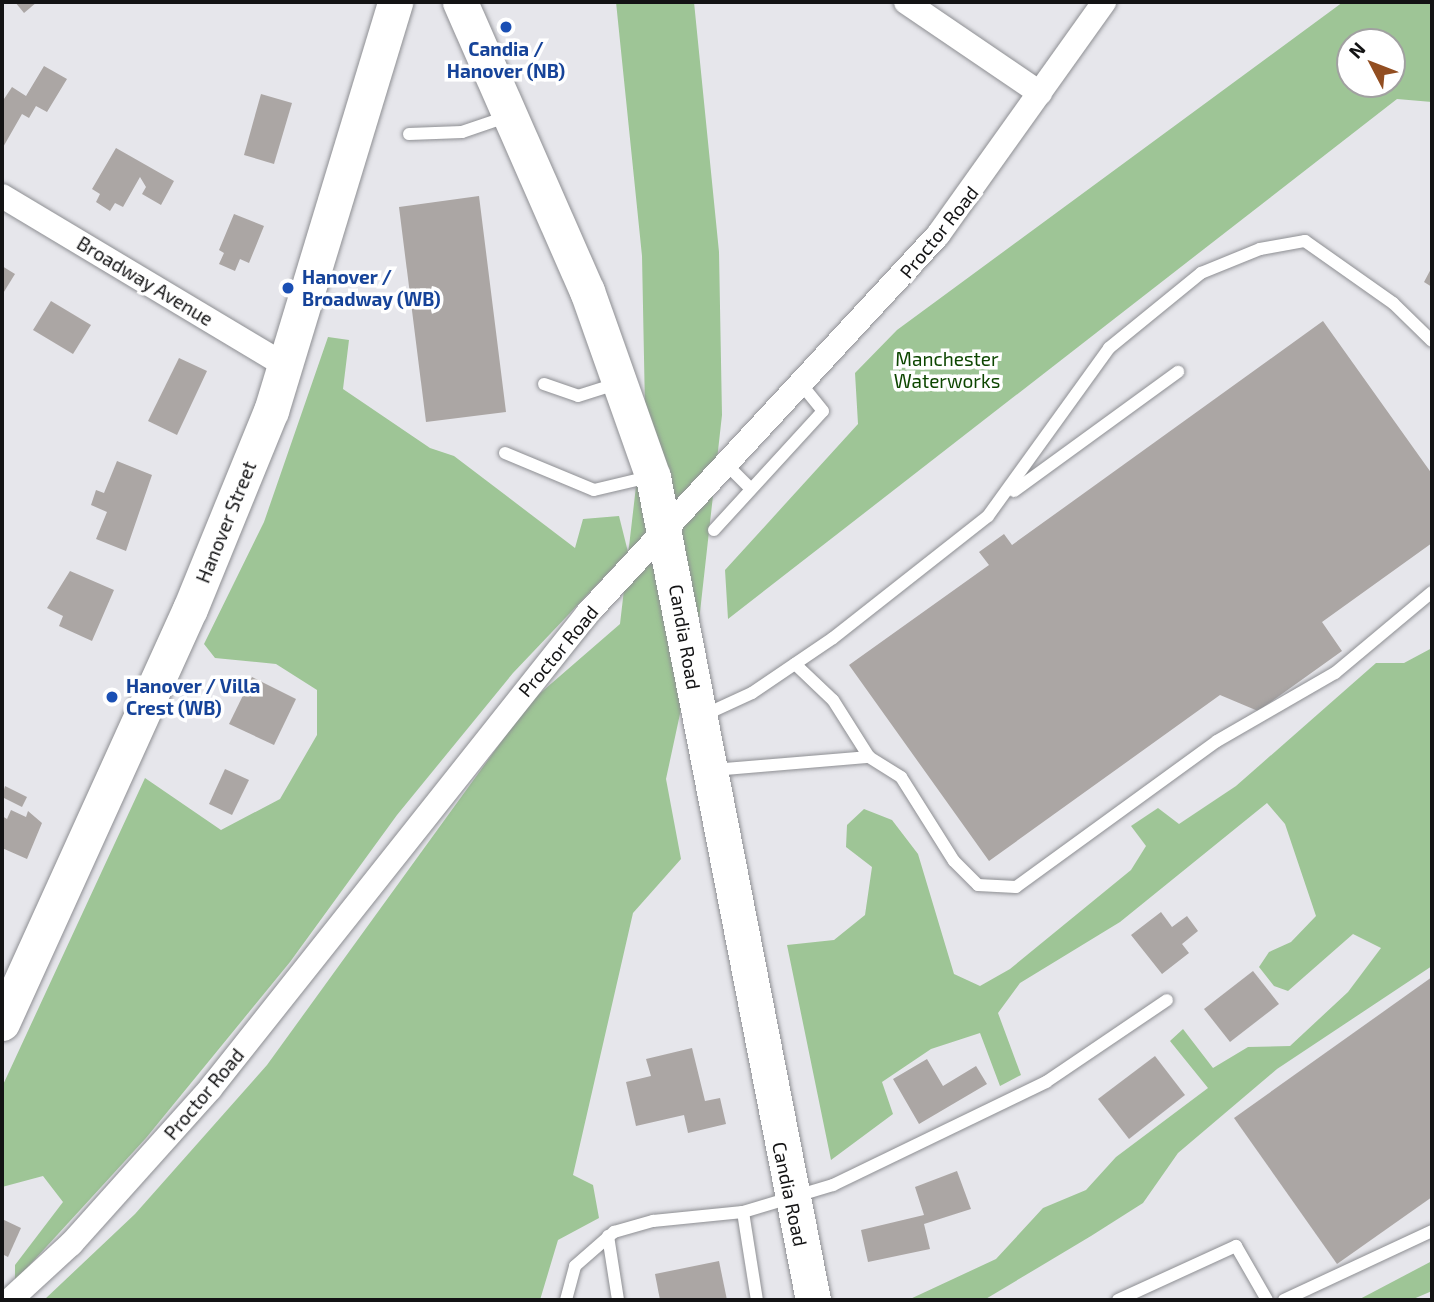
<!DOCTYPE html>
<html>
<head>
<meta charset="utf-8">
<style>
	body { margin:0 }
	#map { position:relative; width:1434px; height:1302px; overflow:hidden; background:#e6e6eb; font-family:"Exo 2",sans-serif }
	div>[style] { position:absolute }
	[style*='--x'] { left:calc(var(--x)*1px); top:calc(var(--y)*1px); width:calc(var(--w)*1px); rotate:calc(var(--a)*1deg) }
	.green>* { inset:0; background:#9ec596 }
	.building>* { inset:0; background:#aba6a4 }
	.roads { filter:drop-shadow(0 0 2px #8e8f93) drop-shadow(0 0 2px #8e8f93) }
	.lane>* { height:12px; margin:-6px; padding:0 6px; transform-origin:6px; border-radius:6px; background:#fff }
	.street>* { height:24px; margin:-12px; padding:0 12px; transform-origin:12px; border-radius:12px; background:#fff }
	.secondary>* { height:35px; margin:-17.5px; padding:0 17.5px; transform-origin:17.5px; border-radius:17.5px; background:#fff }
	.dots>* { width:19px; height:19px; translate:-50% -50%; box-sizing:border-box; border:4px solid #fff; border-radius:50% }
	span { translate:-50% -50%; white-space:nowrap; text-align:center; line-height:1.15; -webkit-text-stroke:7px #fff; paint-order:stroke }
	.transit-label { font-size:19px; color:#164399; font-weight:700 }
	.left { translate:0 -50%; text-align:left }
	.street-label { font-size:19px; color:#131314 }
	.park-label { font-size:19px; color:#0d4600 }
	.frame { position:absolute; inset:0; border:4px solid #131314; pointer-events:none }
	.north { position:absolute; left:1336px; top:28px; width:70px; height:70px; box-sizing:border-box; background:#fff; border:2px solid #a1a1a1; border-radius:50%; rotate:312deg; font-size:19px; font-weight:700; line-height:28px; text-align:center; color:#131314 }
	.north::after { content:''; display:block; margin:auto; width:24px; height:32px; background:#924e21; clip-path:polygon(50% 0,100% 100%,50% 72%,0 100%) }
</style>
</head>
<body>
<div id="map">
	<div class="green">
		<i style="clip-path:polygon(616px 2px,694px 2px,719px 252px,722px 415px,698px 630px,666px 779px,681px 859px,633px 913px,573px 1175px,593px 1185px,599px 1218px,558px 1240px,540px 1300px,44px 1300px,135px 1214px,267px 1065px,530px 702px,620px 624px,645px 409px,642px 256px)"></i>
		<i style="clip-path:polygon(evenodd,1343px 2px,1432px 2px,1432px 102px,1397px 99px,728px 619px,725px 570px,858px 424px,855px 373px,897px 330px,1343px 2px,1392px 42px,1392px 84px,1350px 84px,1350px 42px,1392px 42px)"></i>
		<i style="clip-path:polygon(328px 337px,349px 340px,343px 389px,430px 448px,454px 456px,575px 548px,583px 519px,619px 516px,628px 552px,513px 673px,397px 815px,290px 962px,146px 1138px,15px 1281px,15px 1265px,63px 1202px,43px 1176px,2px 1187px,2px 1087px,145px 778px,221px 830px,280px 799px,317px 735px,317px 690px,276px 664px,215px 658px,204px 644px,264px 522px)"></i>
		<i style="clip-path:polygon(1432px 648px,1432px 966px,1277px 1069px,1178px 1153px,1143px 1203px,1091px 1236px,984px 1300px,908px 1300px,996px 1259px,1043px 1208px,1086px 1190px,1116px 1157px,1208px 1088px,1170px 1041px,1183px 1029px,1213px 1068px,1248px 1047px,1290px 1046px,1348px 992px,1381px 948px,1353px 934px,1288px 991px,1274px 986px,1259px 967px,1269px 952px,1291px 942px,1316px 916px,1285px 824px,1267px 803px,1120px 922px,1020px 983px,998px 1013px,1021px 1075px,1000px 1086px,980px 1033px,931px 1049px,882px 1082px,893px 1114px,831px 1160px,787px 945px,834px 940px,865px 915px,872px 867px,846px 847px,847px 825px,864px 809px,892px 820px,918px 854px,954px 974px,980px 986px,1010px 969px,1131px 870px,1146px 846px,1131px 826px,1158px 808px,1179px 824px,1236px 786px,1376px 663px,1404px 663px)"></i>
		<i style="clip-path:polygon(1432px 1261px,1432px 1291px,1411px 1300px,1358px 1300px)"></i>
	</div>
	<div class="building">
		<i style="clip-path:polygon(15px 2px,37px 2px,24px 13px)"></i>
		<i style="clip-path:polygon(44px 66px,67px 79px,47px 112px,36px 106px,29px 118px,22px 114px,2px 149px,2px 102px,12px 87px,26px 96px)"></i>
		<i style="clip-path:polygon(261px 94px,292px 103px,274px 164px,244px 155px)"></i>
		<i style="clip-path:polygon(116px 148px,174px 181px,161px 205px,142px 194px,146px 187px,140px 177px,123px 207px,115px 203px,110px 211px,96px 202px,100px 194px,92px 189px)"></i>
		<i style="clip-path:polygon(479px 196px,506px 412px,426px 422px,399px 207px)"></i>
		<i style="clip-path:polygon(234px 214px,264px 226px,249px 263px,240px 259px,235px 271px,219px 264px,224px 253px,219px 250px)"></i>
		<i style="clip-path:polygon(2px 266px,15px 274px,2px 295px)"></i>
		<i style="clip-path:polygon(1432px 267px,1432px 287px,1424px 282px)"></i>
		<i style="clip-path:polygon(51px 301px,91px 325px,73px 354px,33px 330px)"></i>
		<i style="clip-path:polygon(1323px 321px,1432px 474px,1432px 543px,1322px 622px,1342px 651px,1258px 711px,1220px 695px,989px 861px,849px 665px,989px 565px,979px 552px,1004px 534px,1012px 545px)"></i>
		<i style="clip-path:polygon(179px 358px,207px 371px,177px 435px,148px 421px)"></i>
		<i style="clip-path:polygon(117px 461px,152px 475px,126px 551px,96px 539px,107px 512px,91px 505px,96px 490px,104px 493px)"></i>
		<i style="clip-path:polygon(70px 571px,114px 590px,92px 641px,59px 626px,63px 616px,47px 608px)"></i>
		<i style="clip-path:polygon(252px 677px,296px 699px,274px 745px,229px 724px)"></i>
		<i style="clip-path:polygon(225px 769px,249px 780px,232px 815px,209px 804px)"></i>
		<i style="clip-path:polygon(5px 786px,27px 797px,22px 807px,2px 797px)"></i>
		<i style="clip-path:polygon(11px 810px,26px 817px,28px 811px,42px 823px,27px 859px,2px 848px,2px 816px,7px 819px)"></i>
		<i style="clip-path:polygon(1161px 912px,1172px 927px,1187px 916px,1198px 931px,1182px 944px,1189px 953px,1162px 974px,1131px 935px)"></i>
		<i style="clip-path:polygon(1253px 971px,1279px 1004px,1230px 1042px,1204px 1009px)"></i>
		<i style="clip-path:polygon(1432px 977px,1432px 1197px,1337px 1264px,1234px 1118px)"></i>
		<i style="clip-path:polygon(692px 1048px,705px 1101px,720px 1098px,726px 1124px,688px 1133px,684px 1115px,636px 1126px,626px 1082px,651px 1076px,646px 1059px)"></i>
		<i style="clip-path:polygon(1155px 1056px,1185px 1095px,1129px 1139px,1098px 1099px)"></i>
		<i style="clip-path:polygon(927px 1059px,943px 1086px,976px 1066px,987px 1084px,919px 1124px,893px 1079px)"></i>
		<i style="clip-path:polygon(957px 1171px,971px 1209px,924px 1224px,930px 1249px,868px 1262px,861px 1230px,924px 1215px,915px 1187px)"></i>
		<i style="clip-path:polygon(2px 1219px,21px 1228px,8px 1257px,2px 1254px)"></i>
		<i style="clip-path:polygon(719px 1261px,727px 1300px,660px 1300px,655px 1274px)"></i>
	</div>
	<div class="roads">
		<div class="lane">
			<i style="--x:409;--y:134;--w:53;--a:-2.2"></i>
			<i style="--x:462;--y:132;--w:50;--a:-18.8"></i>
			<i style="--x:544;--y:384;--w:36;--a:19"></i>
			<i style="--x:578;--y:396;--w:43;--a:-17.6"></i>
			<i style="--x:505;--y:453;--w:96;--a:22.6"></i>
			<i style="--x:594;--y:490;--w:57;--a:-13.3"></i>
			<i style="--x:726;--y:464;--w:35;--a:45"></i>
			<i style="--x:1014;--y:491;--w:203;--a:-36"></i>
			<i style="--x:714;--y:530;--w:161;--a:-47.5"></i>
			<i style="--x:823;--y:411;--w:33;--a:-129"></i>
			<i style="--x:795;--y:664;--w:52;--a:43.5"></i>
			<i style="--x:833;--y:700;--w:67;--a:57.7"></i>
			<i style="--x:702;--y:716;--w:55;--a:-24.7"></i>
			<i style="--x:752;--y:693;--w:98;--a:-34.2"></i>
			<i style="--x:833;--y:638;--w:197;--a:-38.2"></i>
			<i style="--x:988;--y:516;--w:207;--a:-54.2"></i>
			<i style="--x:1109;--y:348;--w:119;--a:-39.2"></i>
			<i style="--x:1201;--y:273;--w:64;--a:-22.1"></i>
			<i style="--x:1260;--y:249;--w:46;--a:-10.1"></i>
			<i style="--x:1305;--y:241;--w:108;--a:35.2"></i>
			<i style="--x:1393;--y:303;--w:54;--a:44.3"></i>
			<i style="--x:713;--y:770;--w:157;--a:-4.8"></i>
			<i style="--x:869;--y:757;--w:38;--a:32"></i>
			<i style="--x:901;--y:777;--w:99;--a:57.8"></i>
			<i style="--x:954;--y:861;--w:34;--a:45"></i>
			<i style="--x:978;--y:885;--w:38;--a:3"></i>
			<i style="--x:1016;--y:887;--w:248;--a:-36"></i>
			<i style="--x:1217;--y:741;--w:136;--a:-30"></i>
			<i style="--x:1335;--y:673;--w:126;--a:-39.9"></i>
			<i style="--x:743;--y:1212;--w:89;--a:81"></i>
			<i style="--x:608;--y:1236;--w:65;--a:81.1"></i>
			<i style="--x:566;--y:1300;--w:35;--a:-75"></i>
			<i style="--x:575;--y:1266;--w:52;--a:-41.1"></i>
			<i style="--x:614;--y:1232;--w:41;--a:-15.8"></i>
			<i style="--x:653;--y:1221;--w:90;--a:-5.7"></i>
			<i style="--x:743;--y:1212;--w:94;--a:-16.7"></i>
			<i style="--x:833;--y:1185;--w:237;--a:-25.8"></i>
			<i style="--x:1046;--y:1082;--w:146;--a:-34.1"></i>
			<i style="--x:1118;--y:1300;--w:130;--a:-24.6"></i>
			<i style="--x:1236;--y:1246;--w:62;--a:60.1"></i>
			<i style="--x:1284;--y:1300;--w:163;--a:-25"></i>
		</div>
		<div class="street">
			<i style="--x:906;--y:2;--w:162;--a:34.2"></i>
			<i style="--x:2;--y:196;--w:333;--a:30.9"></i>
			<i style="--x:10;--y:1300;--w:83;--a:-42.6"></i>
			<i style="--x:71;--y:1244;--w:208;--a:-48.1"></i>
			<i style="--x:210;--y:1089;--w:606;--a:-51.56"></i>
			<i style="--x:587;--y:614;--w:517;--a:-47.2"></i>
			<i style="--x:938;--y:235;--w:286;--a:-54.5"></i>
		</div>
		<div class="secondary">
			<i style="--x:460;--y:2;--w:316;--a:66.3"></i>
			<i style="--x:587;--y:291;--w:197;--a:70.5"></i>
			<i style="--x:653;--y:477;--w:838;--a:79"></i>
			<i style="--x:2;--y:1023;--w:455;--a:-65.6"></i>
			<i style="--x:190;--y:609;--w:214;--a:-67.8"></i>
			<i style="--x:271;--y:411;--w:427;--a:-73.1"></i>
		</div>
	</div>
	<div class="dots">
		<i style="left:506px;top:27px;background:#1a4fb4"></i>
		<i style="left:288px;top:288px;background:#1a4fb4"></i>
		<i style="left:112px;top:697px;background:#1a4fb4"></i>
	</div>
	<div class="transit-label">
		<span style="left:506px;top:60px">Candia /<br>Hanover (NB)</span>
		<span class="left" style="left:302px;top:288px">Hanover /<br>Broadway (WB)</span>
		<span class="left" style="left:126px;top:697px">Hanover / Villa<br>Crest (WB)</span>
	</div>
	<div class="street-label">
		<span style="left:939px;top:232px;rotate:-51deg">Proctor Road</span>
		<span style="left:145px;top:281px;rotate:31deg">Broadway Avenue</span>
		<span style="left:226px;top:522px;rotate:-68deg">Hanover Street</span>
		<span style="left:685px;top:637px;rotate:80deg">Candia Road</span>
		<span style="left:558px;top:651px;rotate:-50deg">Proctor Road</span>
		<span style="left:204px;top:1094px;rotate:-50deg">Proctor Road</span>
		<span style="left:790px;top:1194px;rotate:78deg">Candia Road</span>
	</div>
	<div class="park-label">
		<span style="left:947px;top:370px">Manchester<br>Waterworks</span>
	</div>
	<div class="frame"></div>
	<div class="north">N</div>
</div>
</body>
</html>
